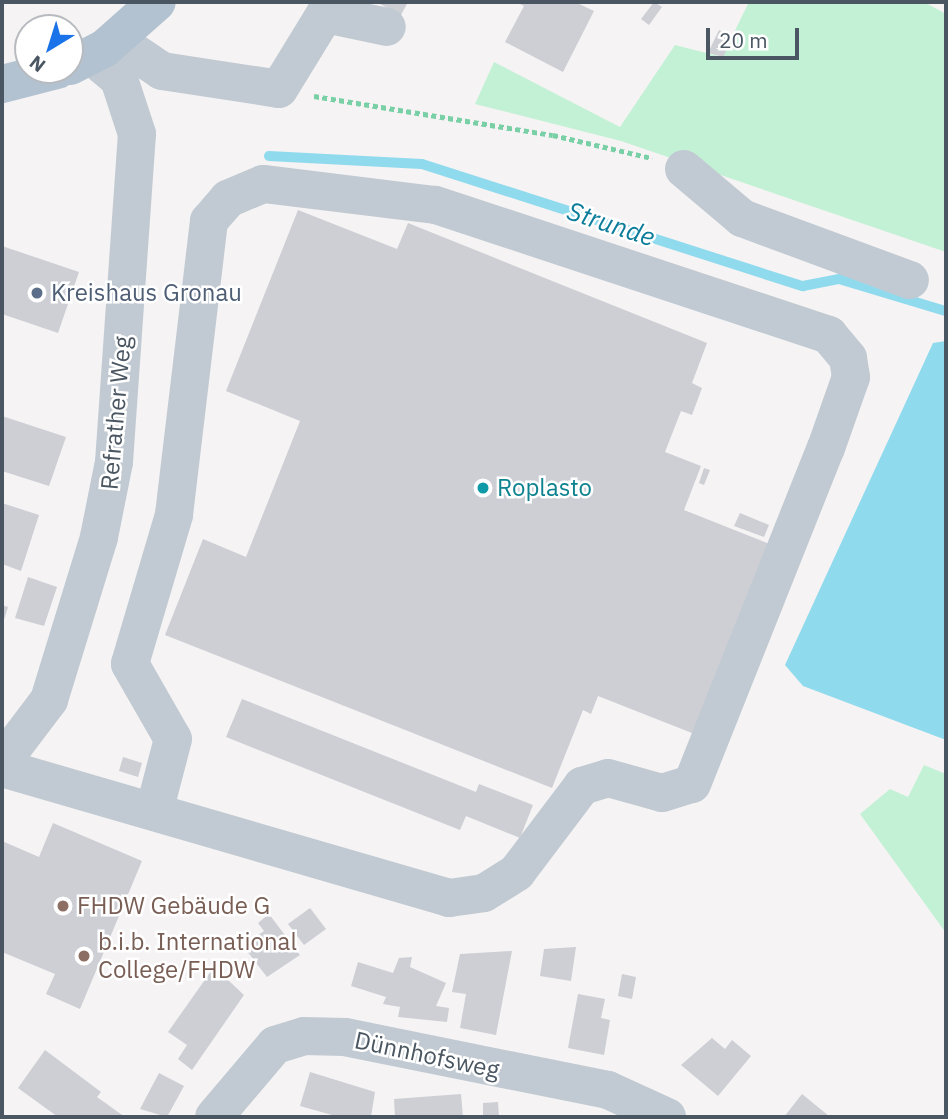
<!DOCTYPE html>
<html>
<head>
<meta charset="utf-8">
<style>
	body { margin:0 }
	#map { position:relative; width:948px; height:1119px; overflow:hidden; background:#f5f3f3; font-family:"IBM Plex Sans",sans-serif }
	div>[style] { position:absolute }
	[style*='--x'] { left:calc(var(--x)*1px); top:calc(var(--y)*1px); width:calc(var(--w)*1px); rotate:calc(var(--a)*1deg) }
	.green>* { inset:0; background:#c3f1d5 }
	.water>* { inset:0; background:#90daee }
	.stream>* { height:10px; margin:-5px; padding:0 5px; transform-origin:5px; border-radius:5px; background:#90daee }
	.building>* { inset:0; background:#cdcfd5 }
	.path>* { height:4.5px; margin-top:-2.25px; transform-origin:0; background:repeating-linear-gradient(90deg,#7ad0a6 0 5px,transparent 0 8.5px) }
	.minor>* { height:38px; margin:-19px; padding:0 19px; transform-origin:19px; border-radius:19px; background:#c1cad2 }
	.major>* { height:38px; margin:-19px; padding:0 19px; transform-origin:19px; border-radius:19px; background:#b3c2d1 }
	.dots>* { width:19px; height:19px; translate:-50% -50%; box-sizing:border-box; border:4px solid #fff; border-radius:50% }
	span { translate:-50% -50%; white-space:nowrap; text-align:center; line-height:1.15; -webkit-text-stroke:5px #fff; paint-order:stroke }
	.service-label { font-size:24px; color:#4e5e75 }
	.left { translate:0 -50%; text-align:left }
	.street-label { font-size:24px; color:#4a5661 }
	.culture-label { font-size:24px; color:#0d838f }
	.education-label { font-size:24px; color:#785e54 }
	.water-label { font-size:26px; color:#0c7c9b; font-style:italic }
	.frame { position:absolute; inset:0; border:4px solid #4a5661; pointer-events:none }
	.north { position:absolute; left:14px; top:14px; width:70px; height:70px; box-sizing:border-box; background:#fff; border:2px solid #b7bbc0; border-radius:50%; rotate:218deg; font-size:19px; font-weight:700; line-height:28px; text-align:center; color:#4a5661 }
	.north::after { content:''; display:block; margin:auto; width:24px; height:32px; background:#1a73e8; clip-path:polygon(50% 0,100% 100%,50% 72%,0 100%) }
	.scale { position:absolute; left:706px; top:28px; width:93px; height:32px; box-sizing:border-box; border:4px solid #4a5661; border-top:0; padding-left:9px; font-size:21px; line-height:24px; white-space:nowrap; color:#4a5661; -webkit-text-stroke:5px #fff; paint-order:stroke }
</style>
</head>
<body>
<div id="map">
	<div class="green">
		<i style="clip-path:polygon(749px 2px,924px 2px,946px 14px,946px 252px,621px 141px,475px 104px,494px 62px,620px 127px,675px 45px,722px 57px)"></i>
		<i style="clip-path:polygon(924px 765px,946px 774px,946px 933px,860px 814px,890px 789px,908px 797px)"></i>
	</div>
	<div class="water">
		<i style="clip-path:polygon(946px 341px,946px 740px,803px 686px,785px 665px,933px 343px)"></i>
	</div>
	<div class="stream">
		<i style="--x:269;--y:156;--w:153;--a:3"></i>
		<i style="--x:422;--y:164;--w:400;--a:17.8"></i>
		<i style="--x:803;--y:286;--w:37;--a:-11"></i>
		<i style="--x:839;--y:279;--w:112;--a:16.7"></i>
	</div>
	<div class="building">
		<i style="clip-path:polygon(376px 2px,408px 2px,401px 15px)"></i>
		<i style="clip-path:polygon(516px 2px,575px 2px,594px 11px,563px 72px,505px 42px,524px 6px)"></i>
		<i style="clip-path:polygon(654px 2px,662px 7px,649px 25px,641px 19px)"></i>
		<i style="clip-path:polygon(719px 30px,733px 37px,723px 57px,708px 53px)"></i>
		<i style="clip-path:polygon(298px 210px,397px 249px,408px 223px,707px 343px,692px 383px,702px 388px,692px 415px,681px 411px,665px 452px,701px 466px,684px 510px,772px 545px,697px 735px,598px 696px,591px 714px,583px 710px,552px 788px,165px 635px,203px 539px,246px 557px,300px 421px,226px 391px)"></i>
		<i style="clip-path:polygon(2px 246px,79px 272px,58px 333px,2px 314px)"></i>
		<i style="clip-path:polygon(2px 416px,66px 437px,49px 486px,2px 471px)"></i>
		<i style="clip-path:polygon(704px 468px,710px 470px,704px 485px,699px 483px)"></i>
		<i style="clip-path:polygon(2px 503px,39px 515px,21px 571px,2px 564px)"></i>
		<i style="clip-path:polygon(740px 513px,769px 525px,764px 537px,734px 526px)"></i>
		<i style="clip-path:polygon(28px 577px,57px 587px,44px 626px,15px 618px)"></i>
		<i style="clip-path:polygon(2px 605px,8px 607px,2px 626px)"></i>
		<i style="clip-path:polygon(242px 699px,476px 792px,479px 784px,533px 805px,520px 838px,466px 816px,460px 830px,226px 737px)"></i>
		<i style="clip-path:polygon(123px 757px,142px 763px,138px 777px,119px 771px)"></i>
		<i style="clip-path:polygon(53px 823px,142px 861px,80px 1009px,46px 994px,55px 974px,2px 952px,2px 841px,39px 857px)"></i>
		<i style="clip-path:polygon(310px 908px,326px 929px,304px 945px,288px 924px)"></i>
		<i style="clip-path:polygon(269px 914px,300px 955px,267px 977px,243px 946px,264px 931px,258px 923px)"></i>
		<i style="clip-path:polygon(576px 947px,571px 981px,540px 976px,544px 949px)"></i>
		<i style="clip-path:polygon(512px 951px,496px 1035px,460px 1028px,466px 994px,452px 992px,460px 954px)"></i>
		<i style="clip-path:polygon(412px 957px,410px 967px,446px 983px,436px 1006px,449px 1008px,447px 1022px,398px 1017px,400px 1007px,383px 1004px,386px 997px,351px 986px,358px 962px,393px 973px,399px 958px)"></i>
		<i style="clip-path:polygon(214px 967px,244px 995px,192px 1070px,178px 1059px,187px 1045px,168px 1032px)"></i>
		<i style="clip-path:polygon(622px 974px,636px 977px,632px 999px,618px 996px)"></i>
		<i style="clip-path:polygon(578px 994px,605px 999px,601px 1018px,610px 1020px,604px 1055px,568px 1048px)"></i>
		<i style="clip-path:polygon(712px 1038px,725px 1049px,732px 1040px,751px 1056px,718px 1096px,681px 1065px)"></i>
		<i style="clip-path:polygon(45px 1050px,101px 1092px,97px 1097px,125px 1117px,58px 1117px,18px 1088px)"></i>
		<i style="clip-path:polygon(310px 1072px,375px 1092px,371px 1117px,339px 1117px,300px 1106px)"></i>
		<i style="clip-path:polygon(159px 1073px,184px 1086px,167px 1117px,140px 1109px)"></i>
		<i style="clip-path:polygon(461px 1094px,463px 1117px,395px 1117px,394px 1099px)"></i>
		<i style="clip-path:polygon(802px 1094px,829px 1116px,828px 1117px,784px 1117px)"></i>
		<i style="clip-path:polygon(498px 1102px,499px 1117px,483px 1117px,483px 1103px)"></i>
	</div>
	<div class="path">
		<i style="--x:314;--y:96;--w:242;--a:9.3"></i>
		<i style="--x:553;--y:135;--w:102;--a:13.1"></i>
	</div>
	<div class="minor">
		<i style="--x:116;--y:40;--w:55;--a:34"></i>
		<i style="--x:162;--y:71;--w:118;--a:8.7"></i>
		<i style="--x:279;--y:89;--w:88;--a:-58.5"></i>
		<i style="--x:325;--y:14;--w:63;--a:11.8"></i>
		<i style="--x:684;--y:169;--w:76;--a:40.2"></i>
		<i style="--x:742;--y:218;--w:179;--a:20.3"></i>
		<i style="--x:2;--y:762;--w:78;--a:-52.8"></i>
		<i style="--x:49;--y:700;--w:170;--a:-72.9"></i>
		<i style="--x:99;--y:537;--w:76;--a:-78.7"></i>
		<i style="--x:114;--y:462;--w:329;--a:-86"></i>
		<i style="--x:137;--y:134;--w:58;--a:-108.1"></i>
		<i style="--x:119;--y:79;--w:35;--a:-140"></i>
		<i style="--x:2;--y:768;--w:466;--a:16.2"></i>
		<i style="--x:449;--y:898;--w:35;--a:-8"></i>
		<i style="--x:484;--y:893;--w:39;--a:-32"></i>
		<i style="--x:517;--y:872;--w:108;--a:-52.9"></i>
		<i style="--x:582;--y:786;--w:27;--a:-17"></i>
		<i style="--x:608;--y:778;--w:56;--a:15.5"></i>
		<i style="--x:662;--y:793;--w:31;--a:-17"></i>
		<i style="--x:692;--y:784;--w:362;--a:-68.3"></i>
		<i style="--x:826;--y:448;--w:75;--a:-70.6"></i>
		<i style="--x:851;--y:377;--w:19;--a:-99"></i>
		<i style="--x:848;--y:358;--w:30;--a:-130"></i>
		<i style="--x:829;--y:335;--w:415;--a:-161.7"></i>
		<i style="--x:435;--y:205;--w:173;--a:-173"></i>
		<i style="--x:263;--y:184;--w:38;--a:157"></i>
		<i style="--x:228;--y:199;--w:29;--a:131"></i>
		<i style="--x:209;--y:221;--w:296;--a:96.8"></i>
		<i style="--x:174;--y:515;--w:155;--a:106.5"></i>
		<i style="--x:130;--y:664;--w:86;--a:60.2"></i>
		<i style="--x:173;--y:739;--w:75;--a:104.6"></i>
		<i style="--x:214;--y:1117;--w:94;--a:-49.7"></i>
		<i style="--x:275;--y:1045;--w:30;--a:-17"></i>
		<i style="--x:304;--y:1036;--w:41;--a:1.4"></i>
		<i style="--x:345;--y:1037;--w:268;--a:11.4"></i>
		<i style="--x:608;--y:1090;--w:65;--a:24.6"></i>
	</div>
	<div class="major">
		<i style="--x:70;--y:66;--w:39;--a:-27"></i>
		<i style="--x:105;--y:48;--w:69;--a:-41.5"></i>
		<i style="--x:2;--y:84;--w:57;--a:-14.3"></i>
	</div>
	<div class="dots">
		<i style="left:37px;top:293px;background:#5c6f8a"></i>
		<i style="left:483px;top:488px;background:#0f9aa8"></i>
		<i style="left:63px;top:906px;background:#8d6e63"></i>
		<i style="left:84px;top:956px;background:#8d6e63"></i>
	</div>
	<div class="service-label">
		<span class="left" style="left:51px;top:293px">Kreishaus Gronau</span>
	</div>
	<div class="street-label">
		<span style="left:116px;top:413px;rotate:-85deg">Refrather Weg</span>
		<span style="left:427px;top:1055px;rotate:12deg">Dünnhofsweg</span>
	</div>
	<div class="culture-label">
		<span class="left" style="left:497px;top:488px">Roplasto</span>
	</div>
	<div class="education-label">
		<span class="left" style="left:77px;top:906px">FHDW Gebäude G</span>
		<span class="left" style="left:98px;top:956px">b.i.b. International<br>College/FHDW</span>
	</div>
	<div class="water-label">
		<span style="left:611px;top:224px;rotate:18deg">Strunde</span>
	</div>
	<div class="frame"></div>
	<div class="north">N</div>
	<div class="scale">20 m</div>
</div>
</body>
</html>
